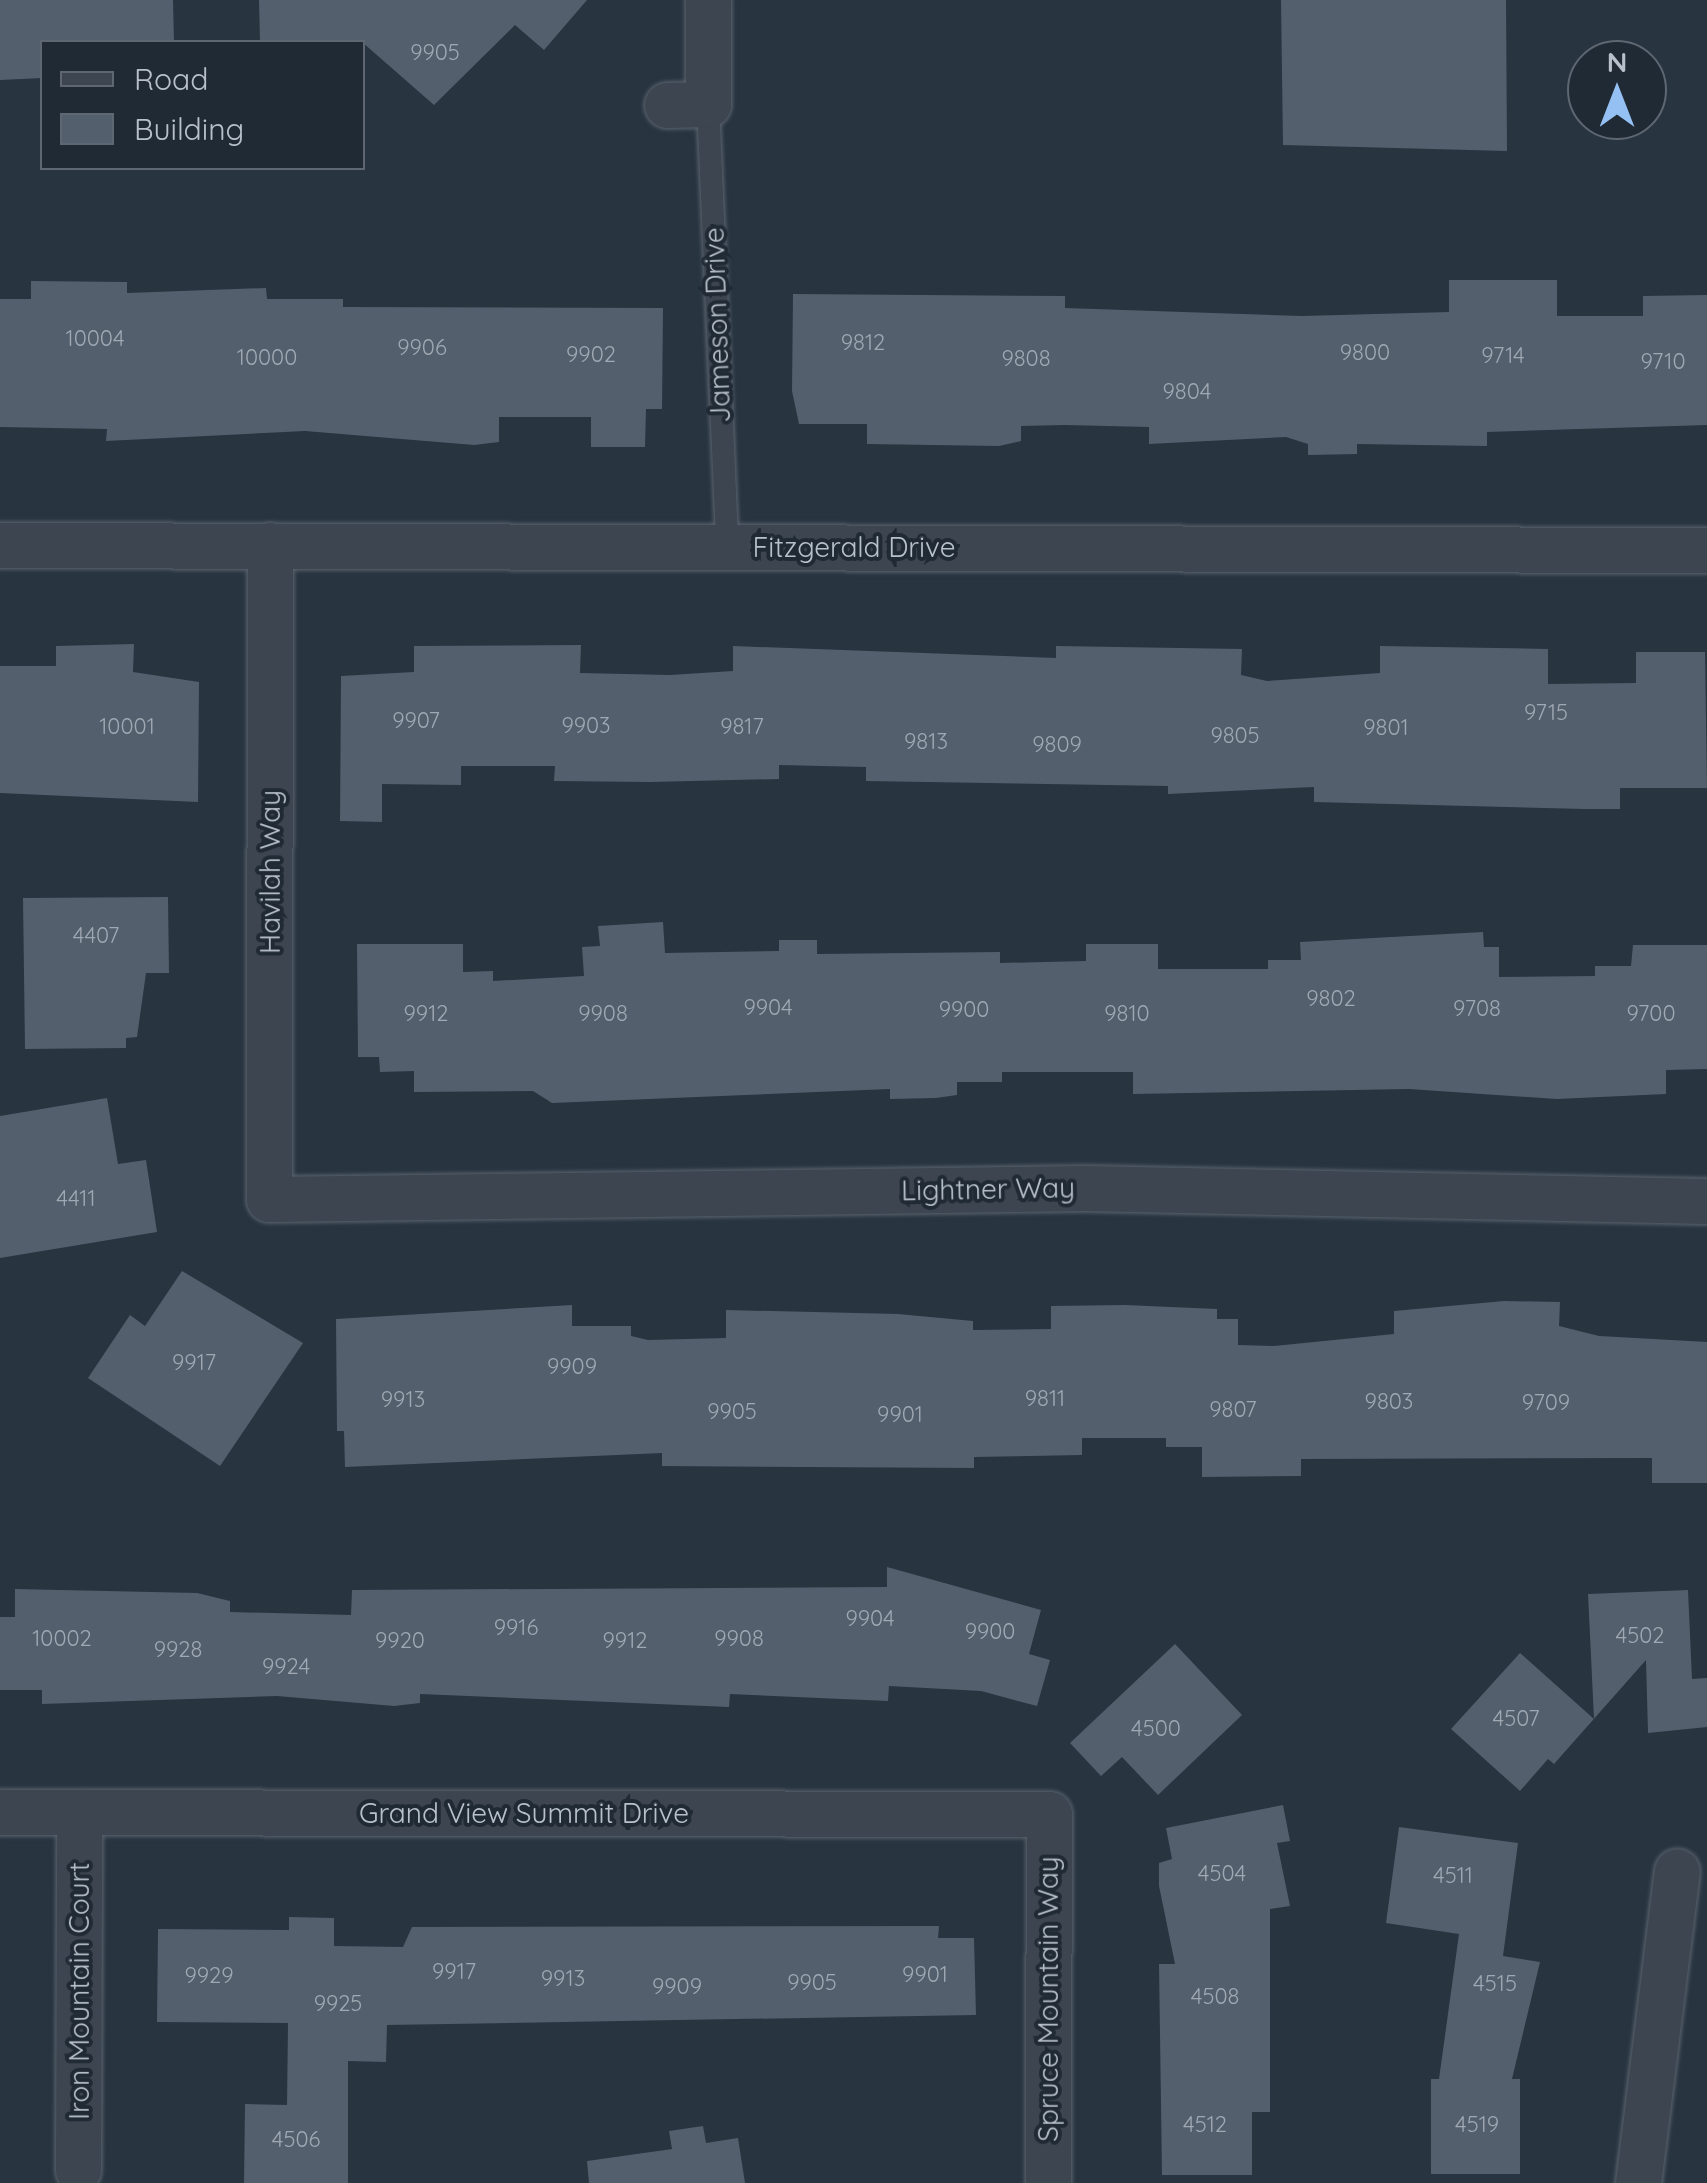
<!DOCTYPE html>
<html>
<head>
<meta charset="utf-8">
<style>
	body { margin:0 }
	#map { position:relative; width:1707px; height:2183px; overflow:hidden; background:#283440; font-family:Quicksand,sans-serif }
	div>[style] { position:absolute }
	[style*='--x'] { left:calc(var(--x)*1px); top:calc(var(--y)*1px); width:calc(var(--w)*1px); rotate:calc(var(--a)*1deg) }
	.building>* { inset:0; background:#535f6d }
	.roads { filter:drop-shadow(0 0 2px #59636d) drop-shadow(0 0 2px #59636d) }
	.lane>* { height:22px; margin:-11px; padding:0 11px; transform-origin:11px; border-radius:11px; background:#3c4550 }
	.street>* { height:45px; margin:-22.5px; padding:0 22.5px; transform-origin:22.5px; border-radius:22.5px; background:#3c4550 }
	span { translate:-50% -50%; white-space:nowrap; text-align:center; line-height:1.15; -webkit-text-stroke:8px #202a35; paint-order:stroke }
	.number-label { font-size:22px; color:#9fa8b3 }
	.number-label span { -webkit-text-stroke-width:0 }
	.street-label { font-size:28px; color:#b8c0ca }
	.legend { position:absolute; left:40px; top:40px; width:325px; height:130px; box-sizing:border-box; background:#202a35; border:2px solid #5d6671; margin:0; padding:12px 18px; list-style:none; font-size:30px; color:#b8c0ca }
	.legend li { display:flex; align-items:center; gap:20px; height:50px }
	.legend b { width:50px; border:2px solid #5d6671 }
	.north { position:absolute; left:1567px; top:40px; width:100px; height:100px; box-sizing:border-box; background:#202a35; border:2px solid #5d6671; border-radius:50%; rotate:0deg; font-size:28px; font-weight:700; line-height:40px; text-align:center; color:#b8c0ca }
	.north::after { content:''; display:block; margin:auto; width:35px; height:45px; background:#95c0f3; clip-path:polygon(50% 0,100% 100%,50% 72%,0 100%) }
</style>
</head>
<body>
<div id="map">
	<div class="building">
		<i style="clip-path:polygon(0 0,173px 0,174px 42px,42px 42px,42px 78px,0 80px)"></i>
		<i style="clip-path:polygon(259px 0,587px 0,544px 50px,515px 25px,434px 105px,362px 42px,260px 42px)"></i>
		<i style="clip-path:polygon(1281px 0,1506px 0,1507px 151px,1283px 145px)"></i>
		<i style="clip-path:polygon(1449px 280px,1557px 280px,1557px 316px,1643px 316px,1643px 296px,1707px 295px,1707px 425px,1487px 432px,1487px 446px,1357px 444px,1357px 454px,1308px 455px,1308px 444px,1286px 437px,1149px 444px,1149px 427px,1065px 425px,1021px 426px,1021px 441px,999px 446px,867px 444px,867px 424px,799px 424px,792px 391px,793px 294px,1065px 296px,1065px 308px,1302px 316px,1449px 312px)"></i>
		<i style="clip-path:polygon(31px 281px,127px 282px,127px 293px,266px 288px,267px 299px,343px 299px,343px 307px,663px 308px,662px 409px,646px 409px,645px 447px,591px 447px,591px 417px,499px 417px,499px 442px,474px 445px,305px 431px,106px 441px,107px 429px,0 427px,0 299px,31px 299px)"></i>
		<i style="clip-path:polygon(134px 644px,133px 672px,199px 682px,198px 802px,0 793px,0 666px,56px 666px,56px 646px)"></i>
		<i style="clip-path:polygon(581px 645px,580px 673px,670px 675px,733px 671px,733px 646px,1056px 658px,1056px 646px,1242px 649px,1241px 675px,1267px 681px,1380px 673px,1380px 646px,1548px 649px,1548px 684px,1636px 683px,1636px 652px,1705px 652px,1707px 788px,1620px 788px,1620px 809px,1584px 809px,1314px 802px,1314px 787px,1168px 794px,1168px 786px,866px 781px,866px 767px,779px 765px,779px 779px,650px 782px,554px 781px,555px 766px,461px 766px,461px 785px,382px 784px,382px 822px,340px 821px,341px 676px,414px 672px,414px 646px)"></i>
		<i style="clip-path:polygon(168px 897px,169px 973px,146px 973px,137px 1037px,126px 1038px,126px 1048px,25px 1049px,23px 898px)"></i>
		<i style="clip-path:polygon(663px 922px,665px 953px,779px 951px,779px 940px,817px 940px,817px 954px,1000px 952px,1000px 963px,1086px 961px,1086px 944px,1158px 944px,1158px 969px,1268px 969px,1268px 960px,1301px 960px,1300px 942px,1483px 932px,1484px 947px,1499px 947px,1499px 977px,1595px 976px,1595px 966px,1631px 966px,1633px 945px,1707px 945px,1707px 1069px,1666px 1070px,1666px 1094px,1557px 1099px,1409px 1089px,1133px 1094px,1133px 1072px,1002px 1072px,1002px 1082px,957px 1082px,957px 1095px,936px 1098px,890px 1099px,890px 1089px,552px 1103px,533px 1091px,414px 1092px,414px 1071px,380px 1072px,379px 1057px,358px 1057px,357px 944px,463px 944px,463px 972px,493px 971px,493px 981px,584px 976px,582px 947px,600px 946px,598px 926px)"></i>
		<i style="clip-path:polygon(107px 1098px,118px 1164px,146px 1160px,157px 1232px,0 1258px,0 1116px)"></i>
		<i style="clip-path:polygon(182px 1271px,303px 1343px,220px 1466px,88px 1378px,130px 1315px,145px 1326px)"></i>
		<i style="clip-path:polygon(1504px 1301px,1560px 1302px,1559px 1326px,1599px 1336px,1707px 1342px,1707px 1483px,1652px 1483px,1652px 1458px,1301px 1459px,1301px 1476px,1202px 1477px,1202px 1447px,1166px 1447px,1166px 1438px,1082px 1438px,1082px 1455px,974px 1457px,974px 1468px,662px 1466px,662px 1453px,345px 1467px,344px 1431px,337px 1431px,336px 1319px,572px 1305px,572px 1326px,631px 1326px,631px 1336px,648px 1340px,726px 1338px,726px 1310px,898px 1314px,973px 1321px,973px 1330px,1051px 1329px,1051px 1306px,1125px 1305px,1217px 1309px,1217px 1319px,1238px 1319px,1238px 1345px,1274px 1346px,1394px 1334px,1394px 1311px)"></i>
		<i style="clip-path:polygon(887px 1567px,1041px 1610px,1029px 1654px,1050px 1660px,1037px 1706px,981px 1691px,889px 1686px,888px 1701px,730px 1694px,729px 1707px,420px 1694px,420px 1703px,394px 1706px,277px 1696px,42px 1704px,42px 1690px,0 1690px,0 1617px,15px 1617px,15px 1589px,197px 1593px,230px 1601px,230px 1612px,351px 1615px,352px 1590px,887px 1587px)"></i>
		<i style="clip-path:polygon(1688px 1590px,1692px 1679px,1707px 1678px,1707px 1727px,1648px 1733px,1646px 1660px,1554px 1764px,1548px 1759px,1520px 1791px,1451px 1729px,1520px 1653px,1594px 1719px,1588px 1594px)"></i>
		<i style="clip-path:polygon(1175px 1644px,1242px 1715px,1158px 1795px,1122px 1757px,1101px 1776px,1070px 1743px)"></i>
		<i style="clip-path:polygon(1283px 1805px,1290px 1841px,1277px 1843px,1290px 1906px,1270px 1909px,1270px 2112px,1252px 2112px,1252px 2175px,1162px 2175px,1159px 1964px,1175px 1964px,1159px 1886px,1159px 1863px,1172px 1859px,1166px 1828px)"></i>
		<i style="clip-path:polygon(1399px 1827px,1518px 1843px,1503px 1956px,1540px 1962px,1512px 2079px,1520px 2079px,1520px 2174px,1431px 2174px,1431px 2079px,1439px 2079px,1459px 1934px,1386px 1923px)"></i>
		<i style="clip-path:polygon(289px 1917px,334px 1918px,334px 1946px,403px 1947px,412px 1927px,939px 1926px,938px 1938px,974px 1938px,976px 2015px,387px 2025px,386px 2062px,348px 2061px,348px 2183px,244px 2183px,245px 2104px,287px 2105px,288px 2023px,157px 2022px,158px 1929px,289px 1930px)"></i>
		<i style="clip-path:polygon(703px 2126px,706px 2143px,738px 2138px,745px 2183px,589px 2183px,587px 2161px,672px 2149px,669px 2131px)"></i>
	</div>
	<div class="roads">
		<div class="lane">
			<i style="--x:708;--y:104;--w:443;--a:87.5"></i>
		</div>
		<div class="street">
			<i style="--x:667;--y:105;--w:41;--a:-1.4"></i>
			<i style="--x:708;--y:104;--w:104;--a:-90"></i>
			<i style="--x:0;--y:545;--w:1707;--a:0.17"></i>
			<i style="--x:270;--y:545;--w:654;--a:90.09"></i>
			<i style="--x:269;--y:1199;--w:816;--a:-0.77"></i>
			<i style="--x:1085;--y:1188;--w:622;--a:1.2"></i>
			<i style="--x:0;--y:1812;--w:1049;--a:0.11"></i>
			<i style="--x:1049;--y:1814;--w:369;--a:90.2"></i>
			<i style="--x:78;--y:2170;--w:358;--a:-89.8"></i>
			<i style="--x:1638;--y:2183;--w:314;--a:-82.9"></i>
		</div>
	</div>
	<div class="number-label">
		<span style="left:435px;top:53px">9905</span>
		<span style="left:95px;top:339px">10004</span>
		<span style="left:863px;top:343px">9812</span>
		<span style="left:422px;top:348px">9906</span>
		<span style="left:1365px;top:353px">9800</span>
		<span style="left:591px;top:355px">9902</span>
		<span style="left:1503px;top:356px">9714</span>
		<span style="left:267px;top:358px">10000</span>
		<span style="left:1026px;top:359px">9808</span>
		<span style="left:1663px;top:362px">9710</span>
		<span style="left:1187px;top:392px">9804</span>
		<span style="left:1546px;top:713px">9715</span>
		<span style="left:416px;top:721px">9907</span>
		<span style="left:586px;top:726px">9903</span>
		<span style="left:127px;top:727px">10001</span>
		<span style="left:742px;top:727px">9817</span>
		<span style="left:1386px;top:728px">9801</span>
		<span style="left:1235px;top:736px">9805</span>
		<span style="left:926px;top:742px">9813</span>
		<span style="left:1057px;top:745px">9809</span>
		<span style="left:96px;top:936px">4407</span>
		<span style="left:1331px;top:999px">9802</span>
		<span style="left:768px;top:1008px">9904</span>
		<span style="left:1477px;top:1009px">9708</span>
		<span style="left:964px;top:1010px">9900</span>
		<span style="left:426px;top:1014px">9912</span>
		<span style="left:603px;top:1014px">9908</span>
		<span style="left:1127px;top:1014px">9810</span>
		<span style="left:1651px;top:1014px">9700</span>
		<span style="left:76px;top:1199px">4411</span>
		<span style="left:194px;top:1363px">9917</span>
		<span style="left:572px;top:1367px">9909</span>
		<span style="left:1045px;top:1399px">9811</span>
		<span style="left:403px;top:1400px">9913</span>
		<span style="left:1389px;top:1402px">9803</span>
		<span style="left:1546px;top:1403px">9709</span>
		<span style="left:1233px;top:1410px">9807</span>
		<span style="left:732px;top:1412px">9905</span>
		<span style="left:900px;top:1415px">9901</span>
		<span style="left:870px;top:1619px">9904</span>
		<span style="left:516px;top:1628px">9916</span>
		<span style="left:990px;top:1632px">9900</span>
		<span style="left:1640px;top:1636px">4502</span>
		<span style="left:62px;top:1639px">10002</span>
		<span style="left:739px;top:1639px">9908</span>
		<span style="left:400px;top:1641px">9920</span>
		<span style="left:625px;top:1641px">9912</span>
		<span style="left:178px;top:1650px">9928</span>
		<span style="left:286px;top:1667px">9924</span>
		<span style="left:1516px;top:1719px">4507</span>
		<span style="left:1156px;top:1729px">4500</span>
		<span style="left:1222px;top:1874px">4504</span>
		<span style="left:1453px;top:1876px">4511</span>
		<span style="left:454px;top:1972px">9917</span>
		<span style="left:925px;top:1975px">9901</span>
		<span style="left:209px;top:1976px">9929</span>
		<span style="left:563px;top:1979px">9913</span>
		<span style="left:812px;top:1983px">9905</span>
		<span style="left:1495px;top:1984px">4515</span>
		<span style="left:677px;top:1987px">9909</span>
		<span style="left:1215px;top:1997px">4508</span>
		<span style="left:338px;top:2004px">9925</span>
		<span style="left:1205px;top:2125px">4512</span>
		<span style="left:1477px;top:2125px">4519</span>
		<span style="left:296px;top:2140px">4506</span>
	</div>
	<div class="street-label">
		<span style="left:717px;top:325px;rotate:-92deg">Jameson Drive</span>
		<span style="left:854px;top:547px">Fitzgerald Drive</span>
		<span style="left:270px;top:872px;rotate:-90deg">Havilah Way</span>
		<span style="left:988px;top:1189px;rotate:-1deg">Lightner Way</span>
		<span style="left:524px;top:1813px">Grand View Summit Drive</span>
		<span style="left:79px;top:1991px;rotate:-90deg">Iron Mountain Court</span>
		<span style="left:1048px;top:1999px;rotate:-90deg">Spruce Mountain Way</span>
	</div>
	<ul class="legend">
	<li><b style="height:12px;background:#3c4550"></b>Road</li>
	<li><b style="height:28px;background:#535f6d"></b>Building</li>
	</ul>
	<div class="north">N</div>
</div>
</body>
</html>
